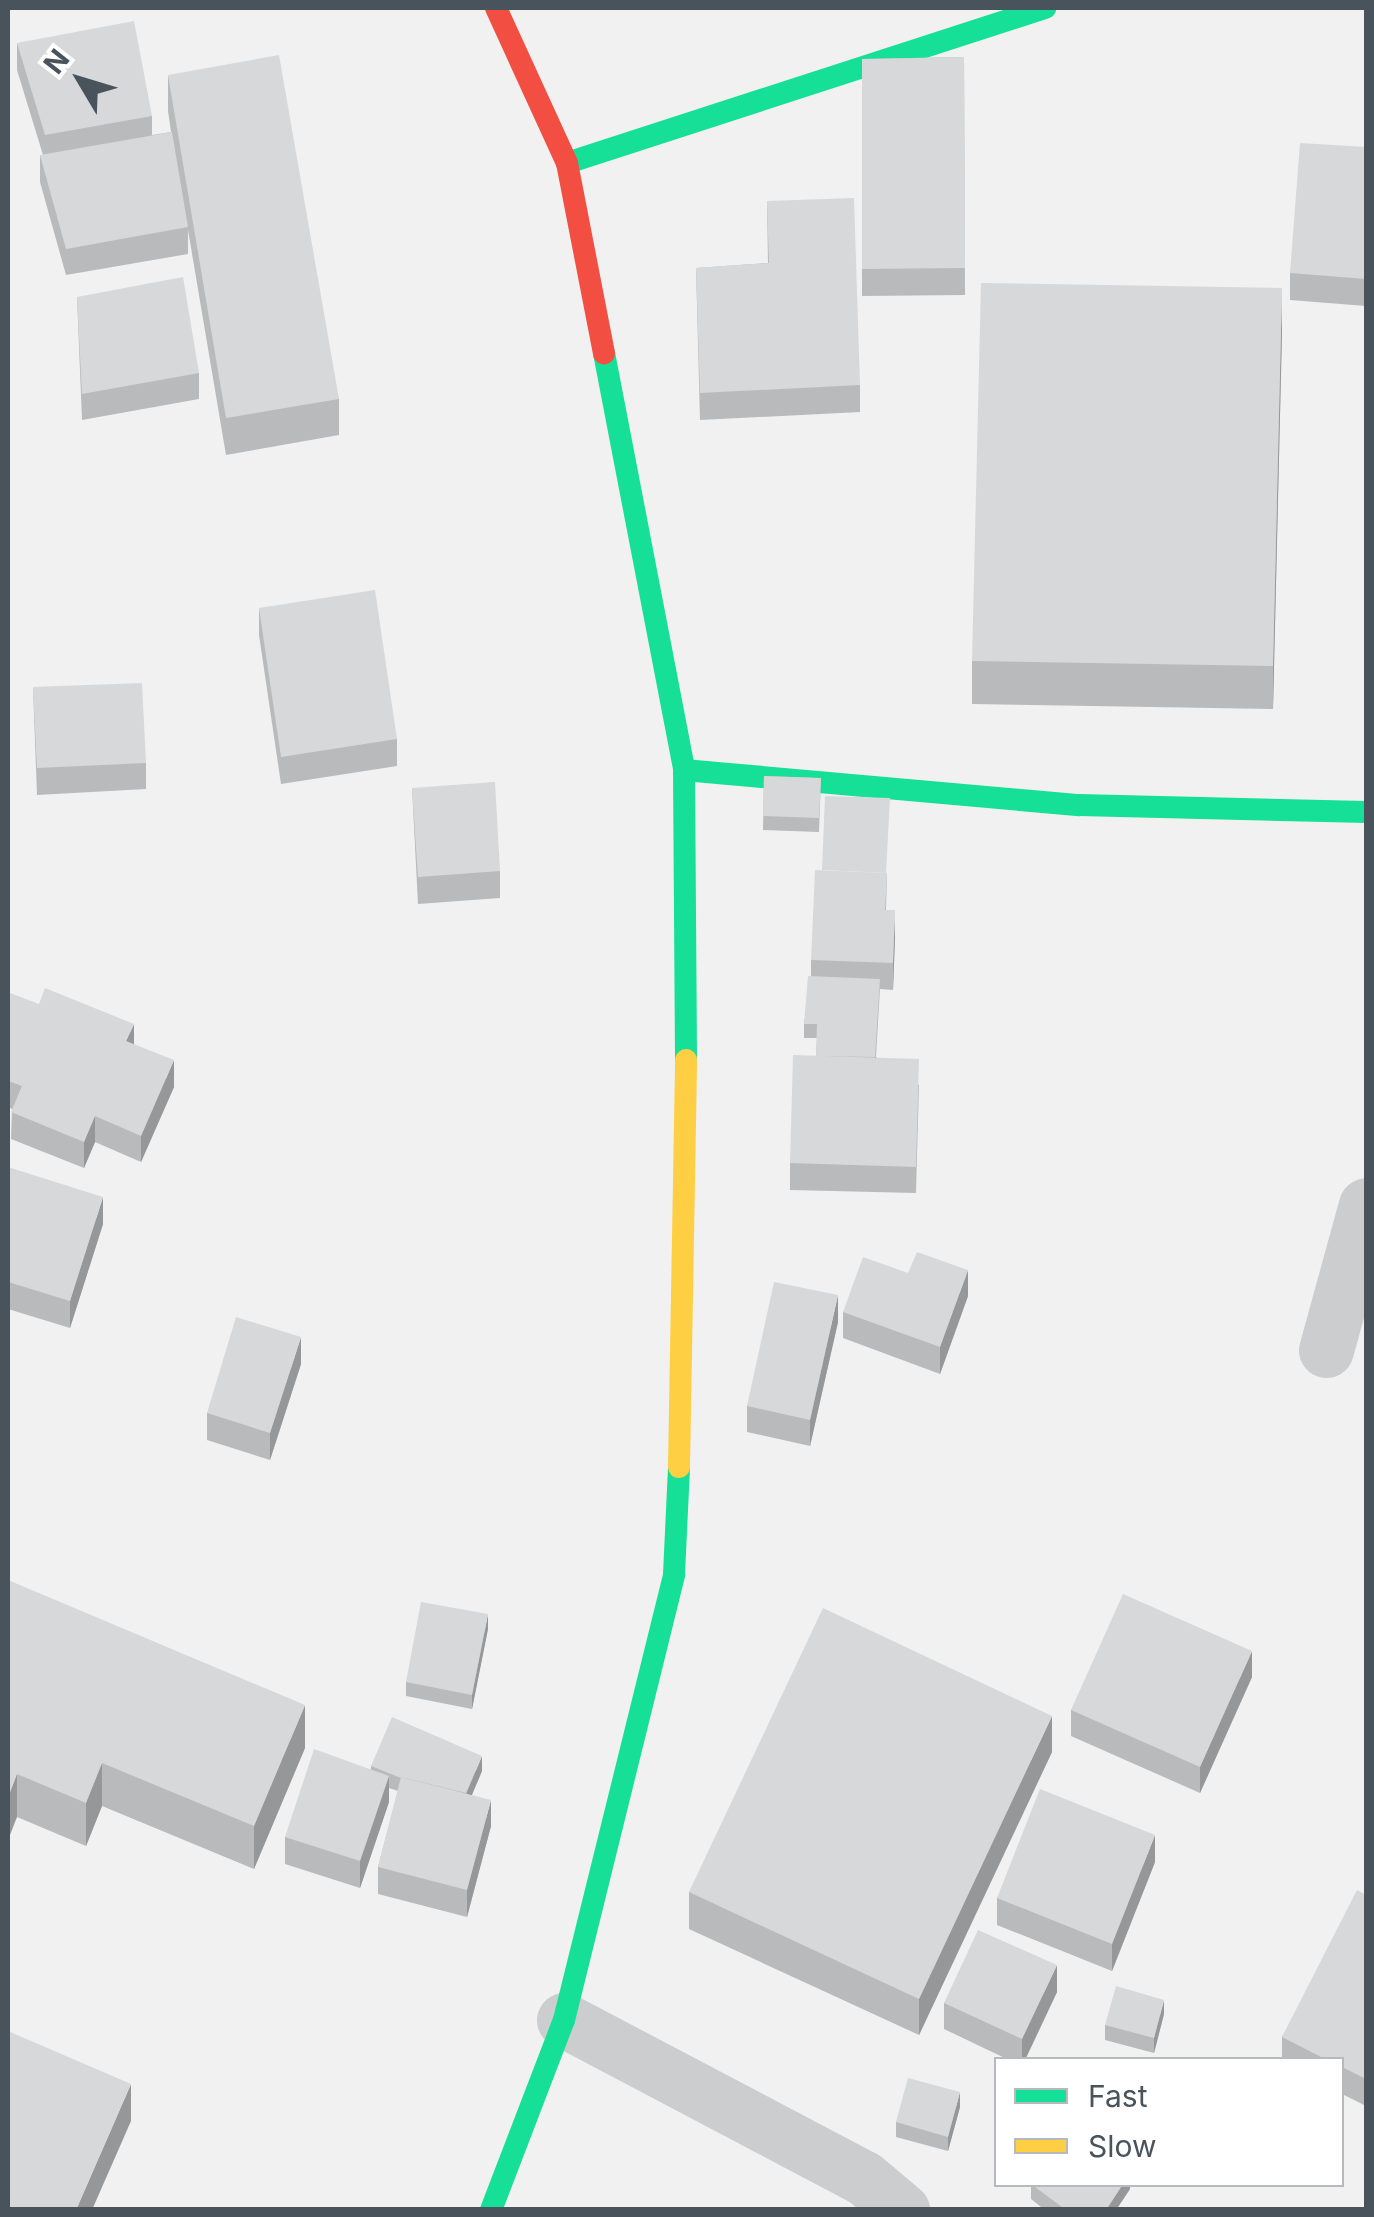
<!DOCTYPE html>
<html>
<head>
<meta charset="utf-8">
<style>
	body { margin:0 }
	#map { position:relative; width:1374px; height:2217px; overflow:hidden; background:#f1f1f1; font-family:Inter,sans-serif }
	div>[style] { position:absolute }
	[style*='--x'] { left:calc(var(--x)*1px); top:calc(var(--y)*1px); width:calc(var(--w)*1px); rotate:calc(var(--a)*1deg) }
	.street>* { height:55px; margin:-27.5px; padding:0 27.5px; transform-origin:27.5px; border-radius:27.5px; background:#cbcdcf }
	.fast>* { height:22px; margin:-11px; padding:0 11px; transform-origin:11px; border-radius:11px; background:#16e098 }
	.slow>* { height:22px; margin:-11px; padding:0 11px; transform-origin:11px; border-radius:11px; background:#ffcf43 }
	.jam>* { height:22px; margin:-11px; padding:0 11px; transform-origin:11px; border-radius:11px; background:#f24e42 }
	.wall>* { inset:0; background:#b9babb }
	.shaded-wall>* { inset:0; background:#969799 }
	.building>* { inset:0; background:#d7d8da }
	span { translate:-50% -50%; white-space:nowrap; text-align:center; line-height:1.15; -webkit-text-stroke:8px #fff; paint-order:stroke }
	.frame { position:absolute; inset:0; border:10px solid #49535c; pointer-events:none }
	.legend { position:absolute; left:994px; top:2057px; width:350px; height:130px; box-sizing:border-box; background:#fff; border:2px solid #b6babe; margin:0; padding:12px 18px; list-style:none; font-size:30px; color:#49535c }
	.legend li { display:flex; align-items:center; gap:20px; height:50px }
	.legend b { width:50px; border:2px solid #b6babe }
	.north { position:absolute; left:30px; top:30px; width:100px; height:100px; -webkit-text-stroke:8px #fff; paint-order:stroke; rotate:308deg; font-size:28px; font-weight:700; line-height:40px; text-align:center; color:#49535c }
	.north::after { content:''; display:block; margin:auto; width:35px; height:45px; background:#49535c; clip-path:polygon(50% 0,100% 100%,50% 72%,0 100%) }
</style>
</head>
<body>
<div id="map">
	<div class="street">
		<i style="--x:1326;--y:1350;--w:150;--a:-74.6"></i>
		<i style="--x:564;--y:2020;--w:339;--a:27.8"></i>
		<i style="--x:864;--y:2178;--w:50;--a:40.1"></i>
	</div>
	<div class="fast">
		<i style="--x:567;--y:163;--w:503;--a:-17.97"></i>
		<i style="--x:604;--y:353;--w:425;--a:79.1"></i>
		<i style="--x:684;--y:770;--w:290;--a:89.6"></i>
		<i style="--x:684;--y:770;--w:397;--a:5.1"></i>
		<i style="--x:1079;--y:805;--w:287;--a:1.4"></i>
		<i style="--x:491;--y:2210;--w:204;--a:-69"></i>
		<i style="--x:564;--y:2020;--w:459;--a:-76.1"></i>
		<i style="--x:674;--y:1574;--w:107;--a:-87.3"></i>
	</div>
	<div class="slow">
		<i style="--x:679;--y:1467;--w:407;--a:-89"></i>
	</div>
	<div class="jam">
		<i style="--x:496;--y:8;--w:170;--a:65.4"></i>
		<i style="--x:567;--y:163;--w:194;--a:79"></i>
	</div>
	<div class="wall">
		<i style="clip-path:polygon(17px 43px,152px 116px,152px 135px,171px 132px,168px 111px,168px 75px,339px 399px,339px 435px,226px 455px,188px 230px,188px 254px,66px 275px,40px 182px,40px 155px,43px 155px,17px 70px)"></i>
		<i style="clip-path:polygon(964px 57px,965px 295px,862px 296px,862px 59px)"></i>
		<i style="clip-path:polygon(1366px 147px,1366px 306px,1290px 300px,1290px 273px)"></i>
		<i style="clip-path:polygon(767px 201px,860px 385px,860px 412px,700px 420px,696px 268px,768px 263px)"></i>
		<i style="clip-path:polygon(77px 297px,199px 373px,199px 399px,82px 420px)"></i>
		<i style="clip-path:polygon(1282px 331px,1273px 709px,972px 704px,972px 661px)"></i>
		<i style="clip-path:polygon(259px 608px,397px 739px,397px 766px,281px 784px,259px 635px)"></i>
		<i style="clip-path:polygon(33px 687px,146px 763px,146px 789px,37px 795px)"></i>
		<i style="clip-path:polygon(764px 776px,821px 778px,819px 832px,763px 830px)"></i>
		<i style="clip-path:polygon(412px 788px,500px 871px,500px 898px,418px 904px)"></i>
		<i style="clip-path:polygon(887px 873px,886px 910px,895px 937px,893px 990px,880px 989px,876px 1057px,919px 1085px,916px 1193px,790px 1190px,790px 1163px,816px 1056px,817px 1038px,804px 1038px,804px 1024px,811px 976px,811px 960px)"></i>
		<i style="clip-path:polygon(8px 999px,134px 1044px,174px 1087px,141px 1162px,95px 1142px,84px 1168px,11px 1139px,12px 1109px,8px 1107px)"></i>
		<i style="clip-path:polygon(8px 1167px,103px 1224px,70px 1328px,8px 1309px)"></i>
		<i style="clip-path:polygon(908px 1273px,968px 1296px,940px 1374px,843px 1338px,843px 1312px)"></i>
		<i style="clip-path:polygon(838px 1322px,810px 1446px,747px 1432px,747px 1406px)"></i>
		<i style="clip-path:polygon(301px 1364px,270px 1460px,207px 1440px,207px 1413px)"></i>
		<i style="clip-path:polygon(8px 1580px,305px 1748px,254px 1869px,102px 1806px,86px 1846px,17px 1817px)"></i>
		<i style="clip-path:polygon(488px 1629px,472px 1709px,406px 1696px,406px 1682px)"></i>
		<i style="clip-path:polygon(1252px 1677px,1200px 1793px,1071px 1736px,1071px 1710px)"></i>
		<i style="clip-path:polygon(1052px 1752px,919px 2035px,689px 1929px,689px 1892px)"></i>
		<i style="clip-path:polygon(371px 1766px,482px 1771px,472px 1795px,491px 1826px,467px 1917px,378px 1894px,378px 1867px,398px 1791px,389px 1788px,389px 1802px,360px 1888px,285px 1864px,285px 1837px,371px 1769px)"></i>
		<i style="clip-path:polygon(1155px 1862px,1112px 1971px,997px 1925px,997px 1898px)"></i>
		<i style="clip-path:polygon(1366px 1895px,1366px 2106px,1342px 2094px,1342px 2060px,1282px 2060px,1282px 2037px)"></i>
		<i style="clip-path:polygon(1057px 1992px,1025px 2060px,1009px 2060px,944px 2029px,944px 2003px)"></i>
		<i style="clip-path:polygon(1164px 2014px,1154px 2053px,1105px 2040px,1105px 2025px)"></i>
		<i style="clip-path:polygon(960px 2107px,948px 2151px,896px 2137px,896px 2122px)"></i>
		<i style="clip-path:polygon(1031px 2184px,1130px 2184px,1130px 2189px,1116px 2210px,1045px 2210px,1031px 2199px)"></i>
	</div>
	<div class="shaded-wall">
		<i style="clip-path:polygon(1282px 288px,1282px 331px,1273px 709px,1273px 666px)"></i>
		<i style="clip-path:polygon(895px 910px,895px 937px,893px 990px,893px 963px)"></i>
		<i style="clip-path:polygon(134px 1024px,134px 1051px,126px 1041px)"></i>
		<i style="clip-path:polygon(174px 1060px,174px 1087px,141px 1162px,141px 1136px)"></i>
		<i style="clip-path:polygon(95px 1116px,95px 1142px,84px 1168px,84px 1142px)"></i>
		<i style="clip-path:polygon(103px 1197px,103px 1224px,70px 1328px,70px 1301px)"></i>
		<i style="clip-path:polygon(968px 1270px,968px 1296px,940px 1374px,940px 1347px)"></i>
		<i style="clip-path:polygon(838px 1295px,838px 1322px,810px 1446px,810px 1420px)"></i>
		<i style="clip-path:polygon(301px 1337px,301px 1364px,270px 1460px,270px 1433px)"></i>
		<i style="clip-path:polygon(488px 1614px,488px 1629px,472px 1709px,472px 1695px)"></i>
		<i style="clip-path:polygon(1252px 1651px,1252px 1677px,1200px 1793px,1200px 1767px)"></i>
		<i style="clip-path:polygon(305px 1705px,305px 1748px,254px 1869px,254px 1826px)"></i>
		<i style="clip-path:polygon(1052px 1716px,1052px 1752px,919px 2035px,919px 1999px)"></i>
		<i style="clip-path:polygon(482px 1756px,482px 1771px,462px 1818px,462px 1804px)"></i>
		<i style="clip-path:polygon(102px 1763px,102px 1806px,86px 1846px,86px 1803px)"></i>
		<i style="clip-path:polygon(17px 1774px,17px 1817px,8px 1840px,8px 1797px)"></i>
		<i style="clip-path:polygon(389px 1776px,389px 1802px,360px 1888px,360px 1861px)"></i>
		<i style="clip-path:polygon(491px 1800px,491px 1826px,467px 1917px,467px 1890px)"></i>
		<i style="clip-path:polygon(1155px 1835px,1155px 1862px,1112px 1971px,1112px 1944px)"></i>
		<i style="clip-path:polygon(1057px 1965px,1057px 1992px,1025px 2060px,1022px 2060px,1022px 2039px)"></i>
		<i style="clip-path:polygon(1164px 2000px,1164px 2014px,1154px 2053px,1154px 2038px)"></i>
		<i style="clip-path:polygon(131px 2084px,131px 2121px,92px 2210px,76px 2210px)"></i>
		<i style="clip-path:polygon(960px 2092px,960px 2107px,948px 2151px,948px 2137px)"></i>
		<i style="clip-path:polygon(1123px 2184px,1130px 2184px,1130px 2189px,1116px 2210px,1106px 2210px)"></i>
	</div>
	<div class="building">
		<i style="clip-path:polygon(134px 21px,152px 116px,45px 135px,17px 43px)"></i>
		<i style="clip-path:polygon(279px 55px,339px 399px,226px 418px,168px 75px)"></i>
		<i style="clip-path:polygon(964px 57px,965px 268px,862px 269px,862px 59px)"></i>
		<i style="clip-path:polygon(172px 132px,188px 227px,66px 249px,40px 155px)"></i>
		<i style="clip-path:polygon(1300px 143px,1366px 147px,1366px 279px,1290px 273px)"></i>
		<i style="clip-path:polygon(854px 198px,860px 385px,700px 393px,696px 268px,769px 263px,767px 201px)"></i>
		<i style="clip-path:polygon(183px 277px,199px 373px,82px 394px,77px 297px)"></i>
		<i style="clip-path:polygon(981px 283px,1282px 288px,1273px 666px,972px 661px)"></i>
		<i style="clip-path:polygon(375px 590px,397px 739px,281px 757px,259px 608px)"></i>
		<i style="clip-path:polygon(142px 683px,146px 763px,37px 768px,33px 687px)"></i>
		<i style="clip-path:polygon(764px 776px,821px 778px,819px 818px,763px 816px)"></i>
		<i style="clip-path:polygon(495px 782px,500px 871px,418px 877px,412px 788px)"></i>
		<i style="clip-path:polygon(825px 796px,890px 798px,886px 873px,822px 870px)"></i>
		<i style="clip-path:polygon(815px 870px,887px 873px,885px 910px,895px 910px,893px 963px,811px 960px)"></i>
		<i style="clip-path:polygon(808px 976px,880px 979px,875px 1057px,816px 1056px,817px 1024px,804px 1024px)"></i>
		<i style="clip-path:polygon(45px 988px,134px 1024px,126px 1041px,174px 1060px,141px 1136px,95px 1116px,84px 1142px,11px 1112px,22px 1086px,8px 1081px,8px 999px,10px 993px,39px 1004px)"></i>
		<i style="clip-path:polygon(793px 1055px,919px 1059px,916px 1167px,790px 1163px)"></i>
		<i style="clip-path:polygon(8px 1167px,103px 1197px,70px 1301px,8px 1282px)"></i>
		<i style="clip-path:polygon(917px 1252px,968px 1270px,940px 1347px,843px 1312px,863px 1257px,908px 1273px)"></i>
		<i style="clip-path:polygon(774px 1282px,838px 1295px,810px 1420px,747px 1406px)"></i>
		<i style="clip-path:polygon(236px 1317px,301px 1337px,270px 1433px,207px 1413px)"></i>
		<i style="clip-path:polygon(8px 1580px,305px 1705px,254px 1826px,102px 1763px,86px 1803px,17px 1774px,8px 1797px)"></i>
		<i style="clip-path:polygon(1123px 1594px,1252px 1651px,1200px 1767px,1071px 1710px)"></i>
		<i style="clip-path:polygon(421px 1602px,488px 1614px,472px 1695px,406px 1682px)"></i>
		<i style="clip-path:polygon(823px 1608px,1052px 1716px,919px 1999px,689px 1892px)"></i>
		<i style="clip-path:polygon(392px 1717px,482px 1756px,466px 1793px,401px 1777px,401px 1778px,371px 1766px)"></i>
		<i style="clip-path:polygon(314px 1749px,389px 1776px,360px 1861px,285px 1837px)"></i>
		<i style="clip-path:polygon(401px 1777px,491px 1800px,467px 1890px,378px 1867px)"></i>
		<i style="clip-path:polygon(1040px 1789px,1155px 1835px,1112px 1944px,997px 1898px)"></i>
		<i style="clip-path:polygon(1357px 1890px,1366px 1895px,1366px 2079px,1342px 2067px,1342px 2060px,1327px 2060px,1282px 2037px)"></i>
		<i style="clip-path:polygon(978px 1930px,1057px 1965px,1022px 2039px,944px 2003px)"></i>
		<i style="clip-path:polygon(1116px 1986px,1164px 2000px,1154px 2038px,1105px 2025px)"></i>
		<i style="clip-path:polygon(8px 2031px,131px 2084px,76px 2210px,8px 2210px)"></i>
		<i style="clip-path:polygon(908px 2078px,960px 2092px,948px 2137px,896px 2122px)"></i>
		<i style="clip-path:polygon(1031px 2184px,1123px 2184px,1106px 2210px,1066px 2210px)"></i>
	</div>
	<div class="frame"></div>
	<ul class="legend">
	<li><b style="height:12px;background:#16e098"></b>Fast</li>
	<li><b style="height:12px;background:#ffcf43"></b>Slow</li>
	</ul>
	<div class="north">N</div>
</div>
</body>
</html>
